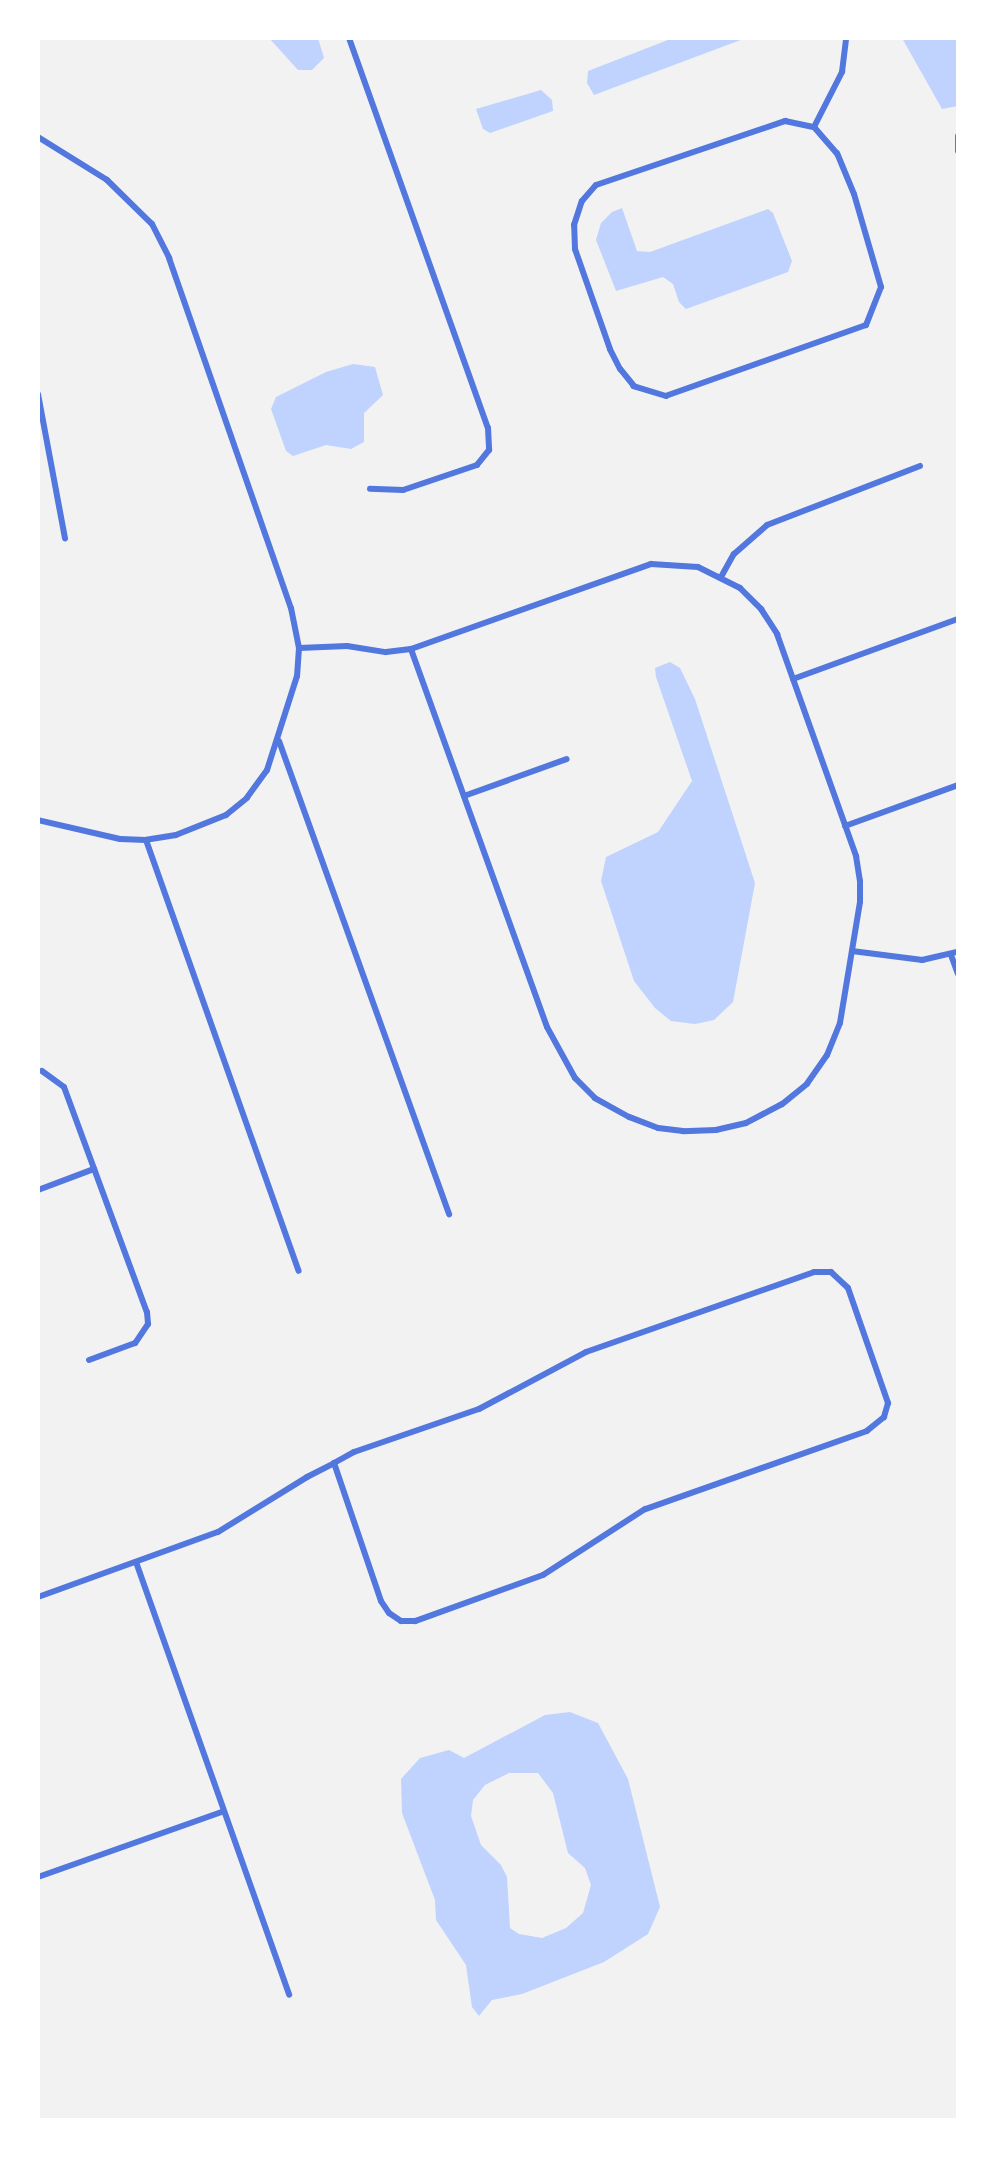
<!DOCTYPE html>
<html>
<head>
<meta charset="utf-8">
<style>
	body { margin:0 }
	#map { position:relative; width:996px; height:2158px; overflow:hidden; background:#f2f2f2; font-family:"Source Sans 3",sans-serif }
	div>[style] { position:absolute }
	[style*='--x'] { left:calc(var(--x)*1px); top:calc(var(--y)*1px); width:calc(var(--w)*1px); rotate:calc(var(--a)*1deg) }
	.water>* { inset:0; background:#bfd3fe }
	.minor>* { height:6px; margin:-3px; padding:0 3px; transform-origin:3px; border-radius:3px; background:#5277de }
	span { translate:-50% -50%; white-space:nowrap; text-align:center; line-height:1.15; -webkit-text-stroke:8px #fff; paint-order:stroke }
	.frame { position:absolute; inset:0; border:40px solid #fff; pointer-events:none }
</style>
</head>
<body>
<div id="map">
	<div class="water">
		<i style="clip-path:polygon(269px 38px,318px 38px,324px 58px,312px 70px,298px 70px)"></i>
		<i style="clip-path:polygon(673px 38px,746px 38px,594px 95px,587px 83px,588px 71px)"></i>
		<i style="clip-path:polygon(902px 38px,958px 38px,958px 106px,942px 109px)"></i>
		<i style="clip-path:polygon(541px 90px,552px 100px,553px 111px,490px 133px,483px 129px,476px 109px)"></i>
		<i style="clip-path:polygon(622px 208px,637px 251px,650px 252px,768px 209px,773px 213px,792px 261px,788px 272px,686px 309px,679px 302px,673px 284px,663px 277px,616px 291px,596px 240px,601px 223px,612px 212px)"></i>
		<i style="clip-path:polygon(353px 364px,375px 367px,383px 395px,364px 413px,364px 442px,351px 449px,326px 445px,293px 456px,286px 451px,271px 409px,276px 397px,326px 372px)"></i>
		<i style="clip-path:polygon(670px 662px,680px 668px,695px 699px,755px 883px,733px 1002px,714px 1020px,695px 1024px,671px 1021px,655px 1008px,634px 981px,601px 881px,606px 857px,658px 832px,692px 781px,656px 677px,655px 668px)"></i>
		<i style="clip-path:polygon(evenodd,570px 1712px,598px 1723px,628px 1779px,660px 1907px,648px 1934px,604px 1962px,522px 1994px,492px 2000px,479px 2016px,472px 2007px,466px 1965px,436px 1920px,435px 1900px,402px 1813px,401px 1779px,420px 1758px,449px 1750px,464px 1758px,545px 1715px,570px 1712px,538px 1773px,553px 1793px,568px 1853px,585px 1868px,591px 1885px,583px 1913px,566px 1928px,542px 1938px,519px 1934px,510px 1928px,507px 1877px,501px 1865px,481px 1845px,471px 1816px,473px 1800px,485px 1785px,509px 1773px,538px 1773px)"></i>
	</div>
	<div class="minor">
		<i style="--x:349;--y:38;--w:414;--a:70.4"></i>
		<i style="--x:488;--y:428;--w:22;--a:87"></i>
		<i style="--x:489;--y:450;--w:19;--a:129"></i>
		<i style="--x:477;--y:465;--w:78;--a:161.3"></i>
		<i style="--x:403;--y:490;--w:33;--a:-178"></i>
		<i style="--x:785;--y:121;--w:30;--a:12"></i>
		<i style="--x:814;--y:127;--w:35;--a:49"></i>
		<i style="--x:837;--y:153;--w:44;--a:67.5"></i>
		<i style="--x:854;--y:194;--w:97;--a:73.8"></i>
		<i style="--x:881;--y:287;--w:41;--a:111.5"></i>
		<i style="--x:866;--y:325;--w:212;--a:160.5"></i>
		<i style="--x:666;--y:396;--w:34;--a:-163"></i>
		<i style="--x:634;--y:386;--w:22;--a:-129"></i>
		<i style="--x:620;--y:369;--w:22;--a:-117"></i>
		<i style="--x:610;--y:349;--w:106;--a:-109.3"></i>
		<i style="--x:575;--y:249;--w:24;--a:-92"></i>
		<i style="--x:574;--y:225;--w:25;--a:-72"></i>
		<i style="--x:582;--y:201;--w:21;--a:-49"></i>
		<i style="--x:596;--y:185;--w:200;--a:-18.7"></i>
		<i style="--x:814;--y:127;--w:62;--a:-63"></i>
		<i style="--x:842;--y:72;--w:34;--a:-83"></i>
		<i style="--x:958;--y:136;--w:15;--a:90"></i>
		<i style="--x:38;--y:137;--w:81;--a:31.9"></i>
		<i style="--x:107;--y:180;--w:63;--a:44.4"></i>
		<i style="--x:152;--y:224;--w:38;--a:63"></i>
		<i style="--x:169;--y:258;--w:371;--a:70.8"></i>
		<i style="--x:291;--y:608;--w:41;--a:78.7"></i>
		<i style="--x:299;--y:648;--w:28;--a:94"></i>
		<i style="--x:297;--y:676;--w:99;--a:107.7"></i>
		<i style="--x:267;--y:770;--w:34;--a:126"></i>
		<i style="--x:247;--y:798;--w:27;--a:141"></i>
		<i style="--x:226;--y:815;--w:54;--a:158.2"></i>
		<i style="--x:176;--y:835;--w:30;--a:171"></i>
		<i style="--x:146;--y:840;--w:26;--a:-178"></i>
		<i style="--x:120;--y:839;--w:84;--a:-167"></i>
		<i style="--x:38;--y:394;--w:147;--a:79.4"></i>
		<i style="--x:721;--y:577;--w:26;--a:-61"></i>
		<i style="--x:734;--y:554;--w:44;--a:-41.3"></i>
		<i style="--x:767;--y:525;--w:164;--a:-21.1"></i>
		<i style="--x:299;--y:648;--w:48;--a:-2.4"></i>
		<i style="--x:347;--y:646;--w:39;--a:9"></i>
		<i style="--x:386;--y:652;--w:25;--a:-7"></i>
		<i style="--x:411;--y:649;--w:255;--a:-19.5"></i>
		<i style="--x:651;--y:564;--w:47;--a:3.7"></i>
		<i style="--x:698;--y:567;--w:47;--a:26.6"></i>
		<i style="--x:740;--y:588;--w:30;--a:45"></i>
		<i style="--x:761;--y:609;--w:30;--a:57"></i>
		<i style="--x:777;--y:634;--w:236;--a:70.4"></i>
		<i style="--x:856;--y:856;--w:25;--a:81"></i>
		<i style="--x:860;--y:881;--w:21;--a:90"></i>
		<i style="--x:860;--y:902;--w:123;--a:99.4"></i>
		<i style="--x:840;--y:1023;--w:35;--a:112"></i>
		<i style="--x:827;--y:1055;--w:35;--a:125"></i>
		<i style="--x:807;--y:1084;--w:32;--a:141"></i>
		<i style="--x:782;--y:1104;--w:41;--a:152.2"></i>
		<i style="--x:746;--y:1123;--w:31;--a:167"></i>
		<i style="--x:716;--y:1130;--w:33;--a:178"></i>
		<i style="--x:683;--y:1131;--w:25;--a:-173"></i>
		<i style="--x:658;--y:1128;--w:31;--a:-159"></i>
		<i style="--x:629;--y:1117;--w:39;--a:-151"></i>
		<i style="--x:595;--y:1098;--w:28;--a:-135"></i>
		<i style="--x:575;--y:1078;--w:58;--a:-118.8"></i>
		<i style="--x:547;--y:1027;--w:402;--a:-109.8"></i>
		<i style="--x:793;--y:679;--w:176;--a:-20"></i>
		<i style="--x:279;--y:741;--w:503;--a:70.23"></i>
		<i style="--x:464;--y:796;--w:109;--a:-19.8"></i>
		<i style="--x:845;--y:826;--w:120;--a:-19.9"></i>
		<i style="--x:146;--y:840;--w:457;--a:70.5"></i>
		<i style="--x:852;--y:951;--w:71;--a:7.3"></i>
		<i style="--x:922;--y:960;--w:37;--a:-13"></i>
		<i style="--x:951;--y:955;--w:20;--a:70"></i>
		<i style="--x:42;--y:1071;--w:27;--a:36"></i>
		<i style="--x:64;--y:1087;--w:240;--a:69.8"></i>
		<i style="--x:147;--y:1312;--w:12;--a:85"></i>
		<i style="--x:148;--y:1324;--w:23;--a:124"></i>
		<i style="--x:135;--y:1343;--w:49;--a:159.7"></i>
		<i style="--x:38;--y:1190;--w:60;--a:-20.6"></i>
		<i style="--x:136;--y:1562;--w:459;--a:70.5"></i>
		<i style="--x:38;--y:1597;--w:191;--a:-19.9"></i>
		<i style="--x:218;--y:1532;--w:105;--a:-31.7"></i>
		<i style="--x:307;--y:1477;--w:30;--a:-27"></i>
		<i style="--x:334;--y:1463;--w:23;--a:-29"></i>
		<i style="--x:354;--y:1452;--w:132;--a:-19"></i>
		<i style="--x:479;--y:1409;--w:121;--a:-28"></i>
		<i style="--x:586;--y:1352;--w:242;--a:-19.3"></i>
		<i style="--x:814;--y:1272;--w:17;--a:0"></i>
		<i style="--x:831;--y:1272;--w:23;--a:43"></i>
		<i style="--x:848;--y:1288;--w:122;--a:70.8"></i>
		<i style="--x:888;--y:1403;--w:15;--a:106"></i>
		<i style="--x:884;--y:1417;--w:22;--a:141"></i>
		<i style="--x:867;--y:1431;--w:235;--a:160.6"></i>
		<i style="--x:645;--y:1509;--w:121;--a:147.1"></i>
		<i style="--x:543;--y:1575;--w:136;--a:160.2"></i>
		<i style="--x:415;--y:1621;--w:14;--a:180"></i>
		<i style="--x:401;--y:1621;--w:14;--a:-146"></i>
		<i style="--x:389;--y:1613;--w:14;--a:-124"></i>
		<i style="--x:381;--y:1601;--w:146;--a:-108.8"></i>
		<i style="--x:38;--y:1877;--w:197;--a:-19.5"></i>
	</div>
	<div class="frame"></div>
</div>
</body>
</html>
